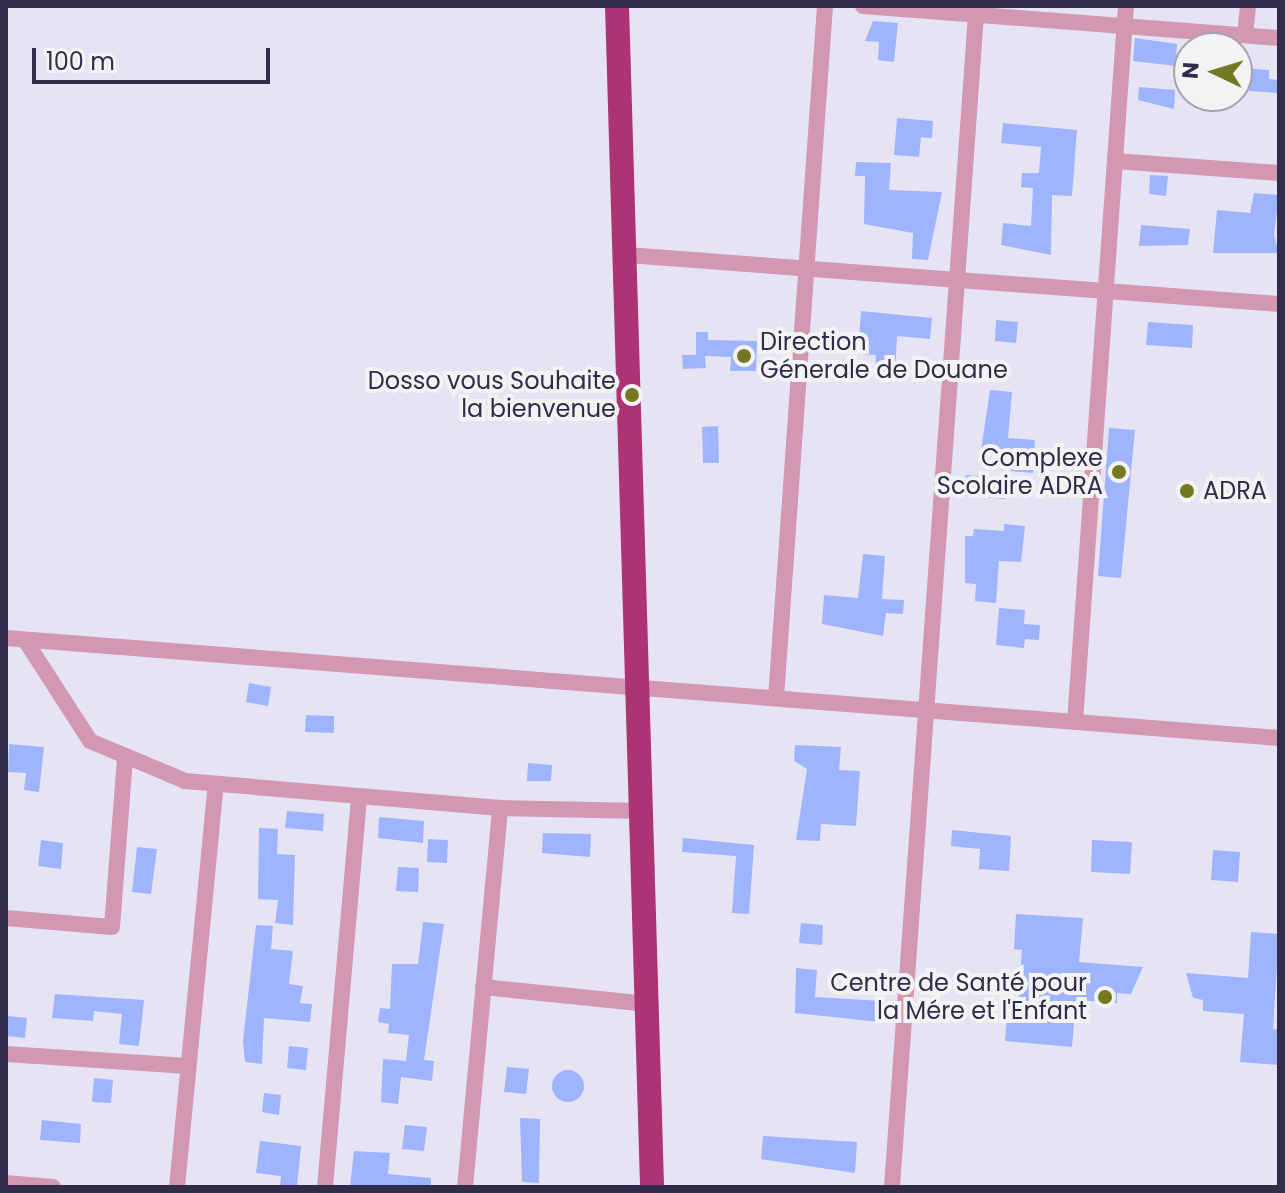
<!DOCTYPE html>
<html>
<head>
<meta charset="utf-8">
<style>
	body { margin:0 }
	#map { position:relative; width:1285px; height:1193px; overflow:hidden; background:#e6e4f4; font-family:Poppins,sans-serif }
	div>[style] { position:absolute }
	[style*='--x'] { left:calc(var(--x)*1px); top:calc(var(--y)*1px); width:calc(var(--w)*1px); rotate:calc(var(--a)*1deg) }
	.building>* { inset:0; background:#9fb4ff }
	.round { border-radius:50% }
	.street>* { height:16px; margin:-8px; padding:0 8px; transform-origin:8px; border-radius:8px; background:#d398b1 }
	.highway>* { height:24px; margin:-12px; padding:0 12px; transform-origin:12px; border-radius:12px; background:#ae3374 }
	.dots>* { width:22px; height:22px; translate:-50% -50%; box-sizing:border-box; border:4px solid #f3f3f3; border-radius:50% }
	span { translate:-50% -50%; white-space:nowrap; text-align:center; line-height:1.15; -webkit-text-stroke:8px #f3f3f3; paint-order:stroke }
	.poi-label { font-size:24px; color:#322c4b }
	.left { translate:0 -50%; text-align:left }
	.right { translate:-100% -50%; text-align:right }
	.frame { position:absolute; inset:0; border:8px solid #322c4b; pointer-events:none }
	.north { position:absolute; left:1173px; top:32px; width:80px; height:80px; box-sizing:border-box; background:#f3f3f3; border:2px solid #a6a3b0; border-radius:50%; rotate:274deg; font-size:22px; font-weight:700; line-height:32px; text-align:center; color:#322c4b }
	.north::after { content:''; display:block; margin:auto; width:28px; height:36px; background:#747820; clip-path:polygon(50% 0,100% 100%,50% 72%,0 100%) }
	.scale { position:absolute; left:32px; top:48px; width:238px; height:36px; box-sizing:border-box; border:4px solid #322c4b; border-top:0; padding-left:10px; font-size:24px; line-height:28px; white-space:nowrap; color:#322c4b; -webkit-text-stroke:6px #f3f3f3; paint-order:stroke }
</style>
</head>
<body>
<div id="map">
	<div class="building">
		<i style="clip-path:polygon(873px 21px,898px 23px,894px 62px,878px 60px,879px 42px,865px 41px)"></i>
		<i style="clip-path:polygon(1135px 38px,1177px 44px,1176px 66px,1133px 61px)"></i>
		<i style="clip-path:polygon(1239px 68px,1269px 70px,1269px 79px,1279px 80px,1279px 93px,1249px 91px,1249px 83px,1238px 83px)"></i>
		<i style="clip-path:polygon(1139px 87px,1175px 90px,1174px 109px,1138px 100px)"></i>
		<i style="clip-path:polygon(897px 118px,933px 121px,932px 138px,921px 137px,919px 157px,894px 155px)"></i>
		<i style="clip-path:polygon(1003px 123px,1077px 130px,1072px 196px,1052px 195px,1051px 255px,1001px 245px,1003px 223px,1031px 226px,1033px 188px,1021px 187px,1022px 173px,1039px 173px,1041px 147px,1001px 143px)"></i>
		<i style="clip-path:polygon(856px 162px,891px 163px,889px 190px,942px 192px,928px 260px,912px 259px,913px 233px,864px 224px,865px 176px,855px 176px)"></i>
		<i style="clip-path:polygon(1150px 175px,1168px 176px,1166px 196px,1149px 194px)"></i>
		<i style="clip-path:polygon(1254px 193px,1279px 195px,1274px 235px,1279px 253px,1213px 253px,1217px 210px,1250px 213px)"></i>
		<i style="clip-path:polygon(1141px 225px,1190px 229px,1188px 245px,1139px 246px)"></i>
		<i style="clip-path:polygon(861px 311px,932px 318px,930px 339px,897px 336px,895px 374px,875px 373px,876px 355px,858px 354px)"></i>
		<i style="clip-path:polygon(996px 320px,1018px 322px,1016px 343px,995px 341px)"></i>
		<i style="clip-path:polygon(1148px 322px,1193px 325px,1192px 348px,1146px 345px)"></i>
		<i style="clip-path:polygon(696px 332px,708px 332px,708px 340px,757px 341px,756px 371px,730px 371px,731px 357px,705px 356px,706px 368px,683px 369px,682px 355px,696px 355px)"></i>
		<i style="clip-path:polygon(990px 390px,1012px 392px,1008px 438px,1035px 440px,1033px 473px,1011px 471px,1012px 452px,981px 450px)"></i>
		<i style="clip-path:polygon(718px 426px,719px 463px,703px 463px,702px 427px)"></i>
		<i style="clip-path:polygon(1109px 428px,1135px 430px,1121px 578px,1098px 576px)"></i>
		<i style="clip-path:polygon(966px 475px,1006px 478px,1005px 499px,965px 496px)"></i>
		<i style="clip-path:polygon(1004px 524px,1025px 526px,1021px 562px,999px 561px,996px 603px,975px 601px,976px 584px,965px 583px,965px 536px,973px 536px,974px 529px,1004px 531px)"></i>
		<i style="clip-path:polygon(863px 554px,885px 556px,882px 599px,904px 600px,903px 614px,886px 613px,883px 636px,822px 624px,824px 595px,858px 598px)"></i>
		<i style="clip-path:polygon(999px 608px,1025px 610px,1024px 624px,1040px 625px,1039px 640px,1025px 639px,1024px 648px,996px 645px)"></i>
		<i style="clip-path:polygon(249px 683px,271px 687px,268px 706px,246px 702px)"></i>
		<i style="clip-path:polygon(306px 715px,334px 716px,334px 733px,305px 732px)"></i>
		<i style="clip-path:polygon(9px 744px,44px 747px,39px 792px,24px 790px,26px 773px,8px 772px)"></i>
		<i style="clip-path:polygon(795px 745px,841px 747px,839px 770px,860px 771px,856px 826px,821px 824px,820px 841px,796px 840px,807px 769px,794px 761px)"></i>
		<i style="clip-path:polygon(528px 763px,552px 765px,551px 781px,527px 781px)"></i>
		<i style="clip-path:polygon(287px 811px,324px 814px,323px 831px,285px 828px)"></i>
		<i style="clip-path:polygon(379px 817px,424px 821px,423px 843px,378px 838px)"></i>
		<i style="clip-path:polygon(259px 828px,278px 829px,277px 854px,295px 855px,293px 925px,275px 923px,278px 900px,258px 899px)"></i>
		<i style="clip-path:polygon(952px 830px,1011px 836px,1009px 871px,979px 869px,980px 849px,951px 846px)"></i>
		<i style="clip-path:polygon(543px 833px,591px 834px,590px 857px,542px 853px)"></i>
		<i style="clip-path:polygon(683px 838px,754px 845px,749px 914px,732px 913px,736px 856px,682px 852px)"></i>
		<i style="clip-path:polygon(428px 839px,448px 840px,447px 863px,427px 862px)"></i>
		<i style="clip-path:polygon(41px 840px,63px 843px,61px 869px,38px 866px)"></i>
		<i style="clip-path:polygon(1092px 840px,1132px 842px,1130px 874px,1091px 872px)"></i>
		<i style="clip-path:polygon(137px 847px,157px 849px,151px 894px,132px 892px)"></i>
		<i style="clip-path:polygon(1213px 850px,1240px 852px,1238px 882px,1211px 880px)"></i>
		<i style="clip-path:polygon(398px 867px,419px 868px,418px 892px,396px 891px)"></i>
		<i style="clip-path:polygon(1016px 914px,1083px 918px,1079px 962px,1143px 967px,1131px 994px,1117px 993px,1117px 1003px,1076px 1000px,1072px 1047px,1005px 1041px,1008px 1006px,1018px 1007px,1022px 950px,1014px 949px)"></i>
		<i style="clip-path:polygon(423px 922px,444px 924px,424px 1060px,434px 1061px,432px 1081px,401px 1077px,398px 1104px,381px 1102px,383px 1059px,406px 1061px,409px 1035px,388px 1033px,389px 1024px,378px 1022px,380px 1008px,390px 1009px,392px 964px,418px 964px)"></i>
		<i style="clip-path:polygon(801px 923px,823px 925px,822px 945px,799px 943px)"></i>
		<i style="clip-path:polygon(256px 925px,273px 926px,271px 949px,293px 951px,289px 984px,303px 986px,300px 1003px,312px 1004px,310px 1022px,264px 1018px,262px 1064px,245px 1062px,243px 1041px)"></i>
		<i style="clip-path:polygon(1251px 932px,1279px 934px,1273px 1029px,1279px 1030px,1279px 1065px,1240px 1062px,1244px 1014px,1203px 1011px,1203px 1000px,1193px 998px,1186px 973px,1248px 978px)"></i>
		<i style="clip-path:polygon(796px 968px,817px 970px,815px 997px,882px 1001px,880px 1022px,795px 1013px)"></i>
		<i style="clip-path:polygon(55px 994px,144px 1000px,139px 1046px,119px 1044px,122px 1014px,94px 1011px,93px 1021px,52px 1018px)"></i>
		<i style="clip-path:polygon(7px 1016px,27px 1018px,25px 1038px,6px 1036px)"></i>
		<i style="clip-path:polygon(289px 1046px,308px 1048px,306px 1070px,287px 1068px)"></i>
		<i style="clip-path:polygon(507px 1067px,529px 1069px,526px 1094px,504px 1092px)"></i>
		<i class="round" style="left:552px;top:1070px;width:32px;height:32px"></i>
		<i style="clip-path:polygon(94px 1078px,113px 1080px,111px 1103px,92px 1102px)"></i>
		<i style="clip-path:polygon(264px 1093px,281px 1095px,279px 1115px,262px 1112px)"></i>
		<i style="clip-path:polygon(520px 1118px,540px 1119px,539px 1183px,522px 1182px)"></i>
		<i style="clip-path:polygon(42px 1120px,81px 1124px,80px 1143px,40px 1140px)"></i>
		<i style="clip-path:polygon(405px 1125px,427px 1127px,424px 1151px,402px 1149px)"></i>
		<i style="clip-path:polygon(763px 1136px,857px 1142px,855px 1173px,761px 1159px)"></i>
		<i style="clip-path:polygon(260px 1141px,301px 1146px,297px 1187px,280px 1187px,281px 1176px,256px 1173px)"></i>
		<i style="clip-path:polygon(354px 1151px,390px 1153px,388px 1174px,431px 1178px,431px 1187px,350px 1187px)"></i>
	</div>
	<div class="street">
		<i style="--x:863;--y:6;--w:417;--a:4.4"></i>
		<i style="--x:1245;--y:35;--w:29;--a:-84"></i>
		<i style="--x:1115;--y:161;--w:164;--a:4.2"></i>
		<i style="--x:627;--y:255;--w:654;--a:4.3"></i>
		<i style="--x:6;--y:638;--w:1277;--a:4.49"></i>
		<i style="--x:25;--y:640;--w:120;--a:57.2"></i>
		<i style="--x:90;--y:741;--w:103;--a:22.8"></i>
		<i style="--x:185;--y:781;--w:316;--a:4.9"></i>
		<i style="--x:500;--y:808;--w:143;--a:1.2"></i>
		<i style="--x:776;--y:698;--w:694;--a:-85.95"></i>
		<i style="--x:1075;--y:722;--w:718;--a:-85.93"></i>
		<i style="--x:6;--y:918;--w:106;--a:4.9"></i>
		<i style="--x:112;--y:927;--w:170;--a:-85.6"></i>
		<i style="--x:483;--y:987;--w:166;--a:5.9"></i>
		<i style="--x:6;--y:1054;--w:182;--a:3.8"></i>
		<i style="--x:6;--y:1183;--w:47;--a:4.9"></i>
		<i style="--x:177;--y:1187;--w:405;--a:-84.5"></i>
		<i style="--x:325;--y:1187;--w:392;--a:-85"></i>
		<i style="--x:465;--y:1187;--w:381;--a:-84.7"></i>
		<i style="--x:892;--y:1187;--w:1175;--a:-85.9"></i>
	</div>
	<div class="highway">
		<i style="--x:617;--y:6;--w:1182;--a:88.3"></i>
	</div>
	<div class="dots">
		<i style="left:744px;top:356px;background:#747820"></i>
		<i style="left:632px;top:395px;background:#747820"></i>
		<i style="left:1119px;top:472px;background:#747820"></i>
		<i style="left:1187px;top:491px;background:#747820"></i>
		<i style="left:1105px;top:997px;background:#747820"></i>
	</div>
	<div class="poi-label">
		<span class="left" style="left:760px;top:356px">Direction<br>Génerale de Douane</span>
		<span class="right" style="left:616px;top:395px">Dosso vous Souhaite<br>la bienvenue</span>
		<span class="right" style="left:1103px;top:472px">Complexe<br>Scolaire ADRA</span>
		<span class="left" style="left:1203px;top:491px">ADRA</span>
		<span class="right" style="left:1087px;top:997px">Centre de Santé pour<br>la Mére et l'Enfant</span>
	</div>
	<div class="frame"></div>
	<div class="north">N</div>
	<div class="scale">100 m</div>
</div>
</body>
</html>
